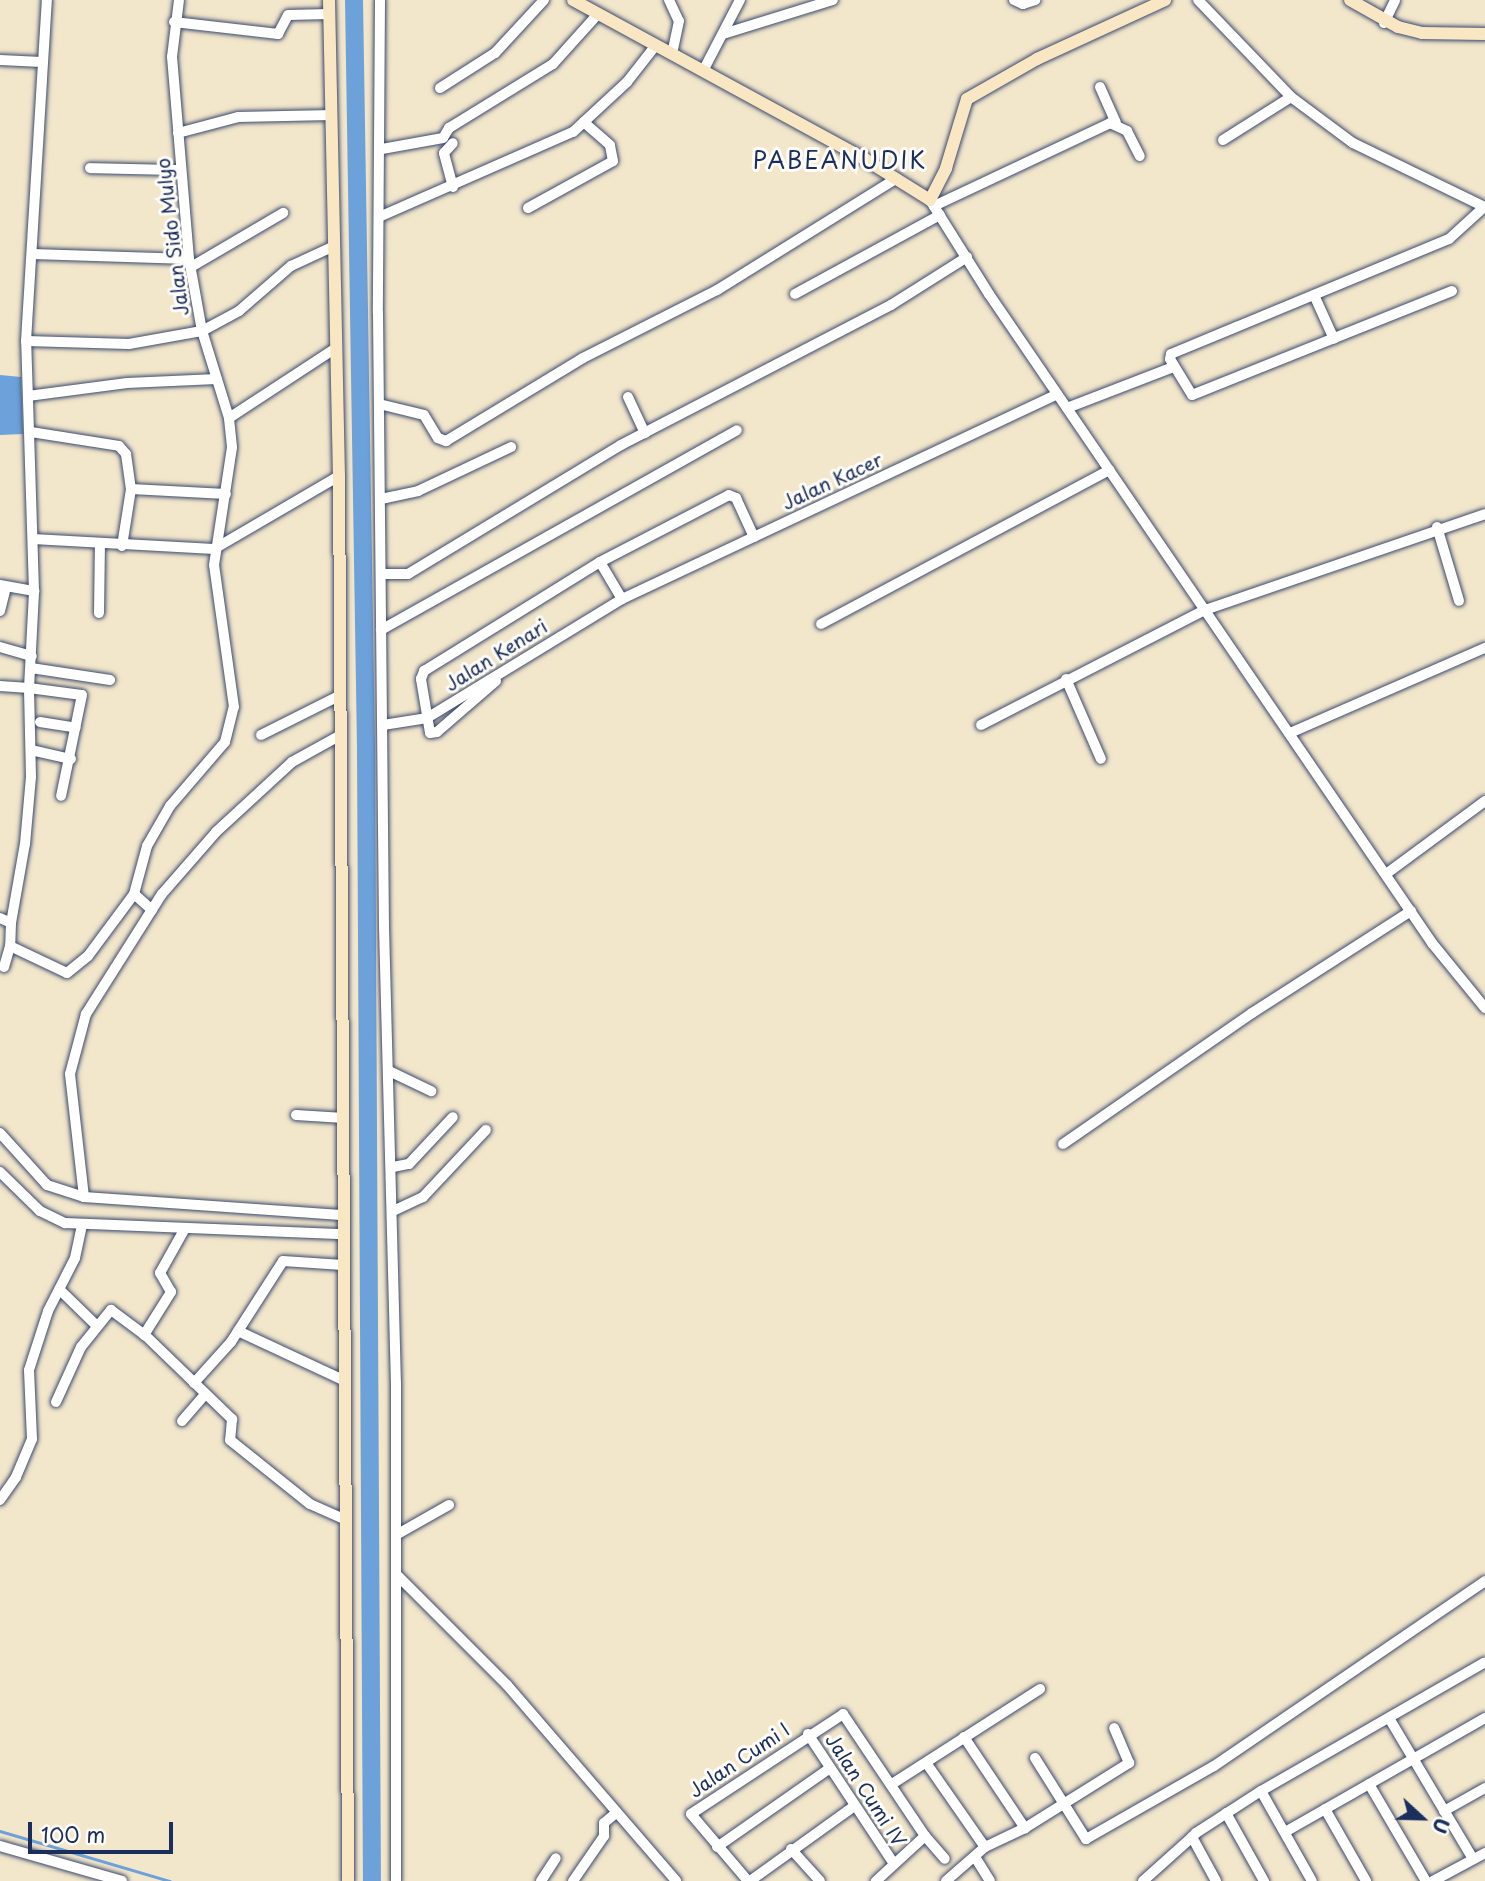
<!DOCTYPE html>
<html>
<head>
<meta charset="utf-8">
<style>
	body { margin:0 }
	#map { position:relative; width:1485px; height:1881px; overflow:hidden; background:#f2e6cb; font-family:"Playpen Sans",sans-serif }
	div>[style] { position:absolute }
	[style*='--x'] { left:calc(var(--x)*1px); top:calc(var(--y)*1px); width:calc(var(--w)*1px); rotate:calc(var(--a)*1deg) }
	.water>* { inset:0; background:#6ca1d9 }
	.stream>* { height:2.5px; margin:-1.25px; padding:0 1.25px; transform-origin:1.25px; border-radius:1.25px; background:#6ca1d9 }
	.river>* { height:18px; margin:-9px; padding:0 9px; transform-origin:9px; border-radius:9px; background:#6ca1d9 }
	.roads { filter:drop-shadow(0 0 2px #3b4a6e) drop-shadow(0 0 2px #3b4a6e) }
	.street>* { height:10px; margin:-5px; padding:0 5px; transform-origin:5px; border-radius:5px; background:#fff }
	.secondary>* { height:12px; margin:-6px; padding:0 6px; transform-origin:6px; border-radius:6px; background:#f9e7c3 }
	span { translate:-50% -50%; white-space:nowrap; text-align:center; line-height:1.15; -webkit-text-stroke:6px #fdfcf7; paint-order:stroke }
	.street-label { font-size:19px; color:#1b2f5e }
	.quarter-label { font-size:23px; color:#1b2f5e; letter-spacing:2px }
	.north { position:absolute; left:1387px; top:1783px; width:70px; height:70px; -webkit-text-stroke:5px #fdfcf7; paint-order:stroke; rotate:112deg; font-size:19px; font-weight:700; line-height:28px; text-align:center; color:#1b2f5e }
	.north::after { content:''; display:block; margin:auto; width:24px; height:32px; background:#1b2f5e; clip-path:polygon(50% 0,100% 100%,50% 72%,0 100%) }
	.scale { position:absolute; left:28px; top:1822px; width:145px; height:32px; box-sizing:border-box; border:4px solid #1b2f5e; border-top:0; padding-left:9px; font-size:21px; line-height:24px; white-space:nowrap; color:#1b2f5e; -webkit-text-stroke:5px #fdfcf7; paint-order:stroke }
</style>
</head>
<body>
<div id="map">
	<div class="water">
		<i style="clip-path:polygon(0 375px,21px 377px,23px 434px,0 435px)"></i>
	</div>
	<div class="stream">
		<i style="--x:0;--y:1831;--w:177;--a:16.4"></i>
	</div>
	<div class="river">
		<i style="--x:354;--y:0;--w:747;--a:89.08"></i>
		<i style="--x:366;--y:747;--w:1134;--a:89.7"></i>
	</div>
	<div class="roads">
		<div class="street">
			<i style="--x:380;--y:0;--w:313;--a:90.4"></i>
			<i style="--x:378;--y:313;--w:614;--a:89.44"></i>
			<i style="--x:384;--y:927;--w:457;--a:88.5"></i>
			<i style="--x:396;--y:1384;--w:497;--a:90"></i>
			<i style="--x:669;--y:0;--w:23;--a:65"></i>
			<i style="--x:679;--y:21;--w:33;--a:102"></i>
			<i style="--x:1014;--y:0;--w:10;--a:24"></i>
			<i style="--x:1023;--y:4;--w:13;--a:-18"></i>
			<i style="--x:1198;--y:0;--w:134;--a:46.2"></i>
			<i style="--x:1291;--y:97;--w:77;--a:36.6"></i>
			<i style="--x:1353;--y:143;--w:147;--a:25.9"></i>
			<i style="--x:174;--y:22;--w:105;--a:6.6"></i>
			<i style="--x:278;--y:34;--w:21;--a:-62"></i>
			<i style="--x:288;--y:15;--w:41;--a:-1.4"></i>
			<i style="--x:1384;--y:23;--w:25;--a:-64"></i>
			<i style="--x:723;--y:34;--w:115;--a:-17.2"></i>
			<i style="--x:0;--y:60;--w:42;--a:2.7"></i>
			<i style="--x:703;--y:71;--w:80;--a:-62.5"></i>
			<i style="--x:1100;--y:87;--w:39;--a:66"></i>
			<i style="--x:440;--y:88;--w:65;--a:-32.5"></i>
			<i style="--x:495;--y:53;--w:72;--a:-47.2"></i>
			<i style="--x:178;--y:133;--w:62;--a:-14.9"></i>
			<i style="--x:238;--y:117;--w:94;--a:-1.2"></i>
			<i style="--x:1223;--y:140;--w:80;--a:-32.3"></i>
			<i style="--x:382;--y:149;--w:62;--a:-10.2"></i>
			<i style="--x:443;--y:138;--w:12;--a:-59"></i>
			<i style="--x:449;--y:128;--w:122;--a:-31.6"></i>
			<i style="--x:553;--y:64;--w:67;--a:-48"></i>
			<i style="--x:90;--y:168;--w:91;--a:1.3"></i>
			<i style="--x:453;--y:187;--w:35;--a:-105"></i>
			<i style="--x:444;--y:153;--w:13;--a:-48"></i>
			<i style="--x:930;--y:200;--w:111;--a:57.9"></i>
			<i style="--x:989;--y:294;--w:786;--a:55.68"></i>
			<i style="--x:1432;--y:943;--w:84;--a:50.8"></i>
			<i style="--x:934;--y:206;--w:195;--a:-25.2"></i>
			<i style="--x:1110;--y:123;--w:19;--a:25"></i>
			<i style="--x:1127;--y:131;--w:28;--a:63"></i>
			<i style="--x:528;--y:208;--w:97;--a:-28.9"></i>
			<i style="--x:613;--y:161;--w:16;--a:-101"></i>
			<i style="--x:610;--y:145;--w:35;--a:-139"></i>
			<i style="--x:379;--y:217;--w:212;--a:-23.7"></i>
			<i style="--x:573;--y:132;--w:74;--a:-42.8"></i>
			<i style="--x:627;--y:82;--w:47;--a:-51.9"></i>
			<i style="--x:32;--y:254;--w:157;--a:1.8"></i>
			<i style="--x:191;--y:267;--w:107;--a:-30.4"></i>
			<i style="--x:1452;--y:291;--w:280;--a:158.2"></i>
			<i style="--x:1192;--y:395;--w:42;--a:-121.4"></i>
			<i style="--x:1170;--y:359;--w:5;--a:-79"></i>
			<i style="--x:1171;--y:354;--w:301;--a:-22.5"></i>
			<i style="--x:1449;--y:239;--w:47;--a:-42.4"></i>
			<i style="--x:795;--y:294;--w:165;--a:-28.6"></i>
			<i style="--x:1314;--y:295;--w:48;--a:65.6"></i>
			<i style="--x:26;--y:341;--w:103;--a:1.7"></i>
			<i style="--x:129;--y:344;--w:74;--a:-10.1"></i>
			<i style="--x:202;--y:331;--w:42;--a:-28.4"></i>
			<i style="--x:239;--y:311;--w:69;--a:-40.9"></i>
			<i style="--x:291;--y:266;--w:47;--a:-24.9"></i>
			<i style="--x:28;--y:396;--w:100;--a:-7.5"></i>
			<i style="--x:127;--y:383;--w:90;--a:-2.5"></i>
			<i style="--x:628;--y:397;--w:40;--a:65"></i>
			<i style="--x:379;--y:404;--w:46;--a:13.7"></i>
			<i style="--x:424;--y:415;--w:27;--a:59"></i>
			<i style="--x:438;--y:438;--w:9;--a:21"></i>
			<i style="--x:446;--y:441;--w:160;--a:-31.2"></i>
			<i style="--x:583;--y:358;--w:150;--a:-26.9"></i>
			<i style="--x:717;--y:290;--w:210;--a:-31.9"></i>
			<i style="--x:1067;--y:408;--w:114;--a:-21.1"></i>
			<i style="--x:229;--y:418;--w:128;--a:-33.2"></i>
			<i style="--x:31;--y:432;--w:89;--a:9"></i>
			<i style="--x:119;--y:446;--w:11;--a:49"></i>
			<i style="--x:126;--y:454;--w:35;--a:82"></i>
			<i style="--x:381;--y:499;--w:38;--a:-12"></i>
			<i style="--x:418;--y:491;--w:103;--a:-25.3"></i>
			<i style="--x:1437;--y:527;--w:77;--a:73.4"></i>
			<i style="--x:33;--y:539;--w:181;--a:3.2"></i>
			<i style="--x:214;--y:549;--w:145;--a:-30.3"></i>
			<i style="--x:122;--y:546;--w:58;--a:-81"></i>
			<i style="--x:131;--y:489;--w:95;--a:3"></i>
			<i style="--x:600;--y:562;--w:43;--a:59.3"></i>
			<i style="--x:381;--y:574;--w:27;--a:0"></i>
			<i style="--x:408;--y:574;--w:249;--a:-31.2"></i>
			<i style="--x:621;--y:445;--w:304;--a:-27.4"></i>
			<i style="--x:891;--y:305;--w:90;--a:-32.3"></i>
			<i style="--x:0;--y:585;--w:35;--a:10"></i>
			<i style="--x:34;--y:591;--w:250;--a:-91.8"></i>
			<i style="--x:26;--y:341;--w:342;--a:-86.5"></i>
			<i style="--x:0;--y:611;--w:25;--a:-76"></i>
			<i style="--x:99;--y:613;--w:68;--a:-89.2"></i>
			<i style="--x:821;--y:624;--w:327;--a:-28.1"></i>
			<i style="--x:381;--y:630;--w:408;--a:-29.3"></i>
			<i style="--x:0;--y:647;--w:33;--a:16"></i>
			<i style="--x:31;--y:668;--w:80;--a:8.6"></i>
			<i style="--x:1066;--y:679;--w:87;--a:66.4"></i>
			<i style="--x:496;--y:681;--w:78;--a:139.2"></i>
			<i style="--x:437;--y:732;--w:7;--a:172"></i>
			<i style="--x:430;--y:733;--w:55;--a:-99.5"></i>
			<i style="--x:421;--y:679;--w:9;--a:-69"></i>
			<i style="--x:424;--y:671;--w:207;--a:-31.8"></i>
			<i style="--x:600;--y:562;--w:145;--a:-27.4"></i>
			<i style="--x:729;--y:495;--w:8;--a:23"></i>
			<i style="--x:736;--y:498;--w:43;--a:65.2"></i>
			<i style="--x:0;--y:686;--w:29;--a:4"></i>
			<i style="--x:29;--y:688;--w:97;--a:-87"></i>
			<i style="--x:40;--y:722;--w:36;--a:9"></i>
			<i style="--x:383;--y:725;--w:45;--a:-9"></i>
			<i style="--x:427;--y:718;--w:228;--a:-31.4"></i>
			<i style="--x:622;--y:599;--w:481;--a:-25.2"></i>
			<i style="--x:981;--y:725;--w:252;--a:-27.2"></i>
			<i style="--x:1205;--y:610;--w:296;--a:-18.9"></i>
			<i style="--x:1290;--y:733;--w:213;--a:-23.6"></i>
			<i style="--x:261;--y:735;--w:87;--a:-26.6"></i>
			<i style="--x:31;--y:750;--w:41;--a:12.7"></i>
			<i style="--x:1386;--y:874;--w:123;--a:-36.4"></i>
			<i style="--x:152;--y:910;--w:24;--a:-138"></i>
			<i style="--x:134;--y:894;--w:50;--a:-74.8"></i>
			<i style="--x:147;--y:846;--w:46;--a:-60.1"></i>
			<i style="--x:170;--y:806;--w:84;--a:-49.3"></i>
			<i style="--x:225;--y:742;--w:36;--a:-76"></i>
			<i style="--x:234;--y:707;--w:143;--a:-98"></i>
			<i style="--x:214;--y:565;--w:119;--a:-81.3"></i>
			<i style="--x:232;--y:447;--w:29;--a:-96"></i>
			<i style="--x:229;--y:418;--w:91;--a:-107.2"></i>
			<i style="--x:202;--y:331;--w:73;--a:-100.2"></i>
			<i style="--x:189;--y:259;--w:203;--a:-94.8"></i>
			<i style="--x:172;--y:57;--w:57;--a:-83"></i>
			<i style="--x:0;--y:918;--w:12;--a:24"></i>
			<i style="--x:11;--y:923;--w:80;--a:-80"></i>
			<i style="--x:25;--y:844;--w:67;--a:-84.9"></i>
			<i style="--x:31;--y:777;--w:89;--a:-91.3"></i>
			<i style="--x:29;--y:688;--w:53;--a:7.5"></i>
			<i style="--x:82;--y:695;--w:103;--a:101.7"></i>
			<i style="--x:11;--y:923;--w:23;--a:92"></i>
			<i style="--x:10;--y:946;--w:63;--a:25.3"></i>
			<i style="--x:67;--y:973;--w:27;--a:-39"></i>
			<i style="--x:88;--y:956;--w:77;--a:-53.4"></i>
			<i style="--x:4;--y:967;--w:22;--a:-74"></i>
			<i style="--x:389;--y:1071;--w:47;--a:25.5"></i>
			<i style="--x:296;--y:1115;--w:48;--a:3.6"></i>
			<i style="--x:0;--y:1133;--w:70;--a:47.9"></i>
			<i style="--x:47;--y:1185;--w:39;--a:18"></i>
			<i style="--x:84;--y:1197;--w:261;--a:4"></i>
			<i style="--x:1063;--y:1144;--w:230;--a:-34.7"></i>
			<i style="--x:1252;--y:1013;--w:189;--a:-32.7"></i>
			<i style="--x:393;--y:1167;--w:16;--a:-11"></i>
			<i style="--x:409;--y:1164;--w:64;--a:-46.9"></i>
			<i style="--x:0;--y:1172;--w:56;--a:44.3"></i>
			<i style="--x:40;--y:1211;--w:28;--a:26"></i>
			<i style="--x:65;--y:1223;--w:279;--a:2.3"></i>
			<i style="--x:84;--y:1197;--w:124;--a:-96.5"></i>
			<i style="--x:70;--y:1074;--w:62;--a:-75.1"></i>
			<i style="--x:86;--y:1014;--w:142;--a:-57.7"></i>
			<i style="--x:162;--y:894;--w:82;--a:-48.9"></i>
			<i style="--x:216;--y:832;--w:103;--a:-42.6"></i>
			<i style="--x:292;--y:762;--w:56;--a:-28.9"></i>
			<i style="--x:393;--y:1211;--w:33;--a:-25"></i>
			<i style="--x:423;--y:1197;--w:92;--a:-46.8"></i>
			<i style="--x:60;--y:1290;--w:50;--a:44.2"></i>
			<i style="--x:238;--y:1331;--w:116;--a:25"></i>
			<i style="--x:144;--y:1335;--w:51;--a:-57.9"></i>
			<i style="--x:171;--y:1292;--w:22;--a:-120"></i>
			<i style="--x:160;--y:1273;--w:49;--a:-60.8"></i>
			<i style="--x:194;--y:1383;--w:55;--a:-47.9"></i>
			<i style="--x:231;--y:1342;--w:96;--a:-57.3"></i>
			<i style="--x:283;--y:1261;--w:60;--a:3.8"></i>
			<i style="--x:56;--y:1402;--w:60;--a:-65.6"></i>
			<i style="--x:81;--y:1347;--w:48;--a:-51"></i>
			<i style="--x:111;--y:1310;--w:44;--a:36.6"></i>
			<i style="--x:146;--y:1336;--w:120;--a:44"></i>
			<i style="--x:232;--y:1419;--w:21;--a:95"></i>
			<i style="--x:230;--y:1440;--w:102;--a:38.7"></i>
			<i style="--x:310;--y:1504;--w:37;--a:24"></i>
			<i style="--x:182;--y:1421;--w:33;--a:-49"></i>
			<i style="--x:0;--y:1500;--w:28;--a:-55"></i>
			<i style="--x:16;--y:1477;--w:41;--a:-67.2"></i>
			<i style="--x:32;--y:1439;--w:69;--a:-92.5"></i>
			<i style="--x:29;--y:1370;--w:62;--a:-72.1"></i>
			<i style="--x:48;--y:1311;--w:59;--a:-63"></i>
			<i style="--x:75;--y:1258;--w:34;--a:-78"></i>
			<i style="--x:396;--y:1535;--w:61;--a:-29.5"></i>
			<i style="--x:396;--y:1574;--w:157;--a:45"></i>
			<i style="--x:507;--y:1685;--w:259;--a:49.2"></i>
			<i style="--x:1389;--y:1718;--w:164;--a:59.2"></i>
			<i style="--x:808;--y:1734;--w:156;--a:56.5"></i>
			<i style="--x:964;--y:1737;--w:110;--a:56.2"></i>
			<i style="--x:1035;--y:1758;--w:96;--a:57.8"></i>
			<i style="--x:1086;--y:1839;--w:147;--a:-29.7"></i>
			<i style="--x:1214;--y:1766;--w:328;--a:-34.3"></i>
			<i style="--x:927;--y:1764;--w:101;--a:55.1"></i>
			<i style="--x:892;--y:1784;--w:176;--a:-32.7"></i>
			<i style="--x:1369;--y:1784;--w:113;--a:59.6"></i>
			<i style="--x:1261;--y:1791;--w:103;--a:60.5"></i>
			<i style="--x:1325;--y:1809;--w:83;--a:60.3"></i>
			<i style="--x:1444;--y:1811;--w:47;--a:-29.3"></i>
			<i style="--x:1226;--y:1813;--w:78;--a:60.8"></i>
			<i style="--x:1285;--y:1832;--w:230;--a:-29.7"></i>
			<i style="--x:925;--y:1836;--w:30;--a:49"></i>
			<i style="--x:0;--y:1846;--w:127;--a:16"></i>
			<i style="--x:717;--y:1847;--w:136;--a:-34.9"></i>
			<i style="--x:791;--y:1849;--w:43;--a:47.8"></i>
			<i style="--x:975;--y:1857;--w:28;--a:58"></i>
			<i style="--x:541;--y:1881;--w:27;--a:-57"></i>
			<i style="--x:573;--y:1881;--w:55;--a:-55.4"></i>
			<i style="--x:604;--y:1836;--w:13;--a:-90"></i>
			<i style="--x:604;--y:1823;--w:16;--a:-40"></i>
			<i style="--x:748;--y:1881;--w:88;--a:-130.4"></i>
			<i style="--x:691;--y:1814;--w:182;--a:-33.3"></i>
			<i style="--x:843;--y:1714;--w:147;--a:56.1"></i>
			<i style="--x:925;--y:1836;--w:67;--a:137.4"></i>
			<i style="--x:750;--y:1881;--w:127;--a:-35.7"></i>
			<i style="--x:946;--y:1881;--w:52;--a:-41.1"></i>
			<i style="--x:985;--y:1847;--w:44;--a:-25.4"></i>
			<i style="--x:1025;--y:1828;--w:123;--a:-32"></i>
			<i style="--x:1129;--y:1763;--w:38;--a:-113"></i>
			<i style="--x:1143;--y:1881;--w:66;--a:-41.9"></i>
			<i style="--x:1216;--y:1881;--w:50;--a:-118.6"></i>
			<i style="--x:1192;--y:1837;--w:6;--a:-45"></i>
			<i style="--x:1196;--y:1833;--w:77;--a:-32.9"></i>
			<i style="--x:1261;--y:1791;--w:258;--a:-29.9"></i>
			<i style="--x:1433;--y:1881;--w:59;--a:-28.3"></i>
		</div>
		<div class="secondary">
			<i style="--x:329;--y:0;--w:476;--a:88.8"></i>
			<i style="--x:339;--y:476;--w:1405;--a:89.63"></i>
			<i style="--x:573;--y:0;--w:334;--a:28.6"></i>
			<i style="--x:866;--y:160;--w:75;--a:32"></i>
			<i style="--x:930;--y:200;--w:36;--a:-63"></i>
			<i style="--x:946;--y:168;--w:72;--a:-73.1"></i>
			<i style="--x:967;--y:99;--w:81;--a:-29.7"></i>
			<i style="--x:1037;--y:59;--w:141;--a:-24.7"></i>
			<i style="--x:1350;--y:0;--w:55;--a:29.4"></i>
			<i style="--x:1398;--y:27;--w:25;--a:14"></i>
			<i style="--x:1422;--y:33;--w:63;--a:0.9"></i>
		</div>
	</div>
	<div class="street-label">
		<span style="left:172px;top:237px;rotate:-97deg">Jalan Sido Mulyo</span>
		<span style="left:832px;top:481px;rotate:-25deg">Jalan Kacer</span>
		<span style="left:496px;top:655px;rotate:-32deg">Jalan Kenari</span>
		<span style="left:739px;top:1760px;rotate:-34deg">Jalan Cumi I</span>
		<span style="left:866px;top:1790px;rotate:57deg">Jalan Cumi IV</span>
	</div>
	<div class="quarter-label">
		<span style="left:840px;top:160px">PABEANUDIK</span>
	</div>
	<div class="north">U</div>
	<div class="scale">100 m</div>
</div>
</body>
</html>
